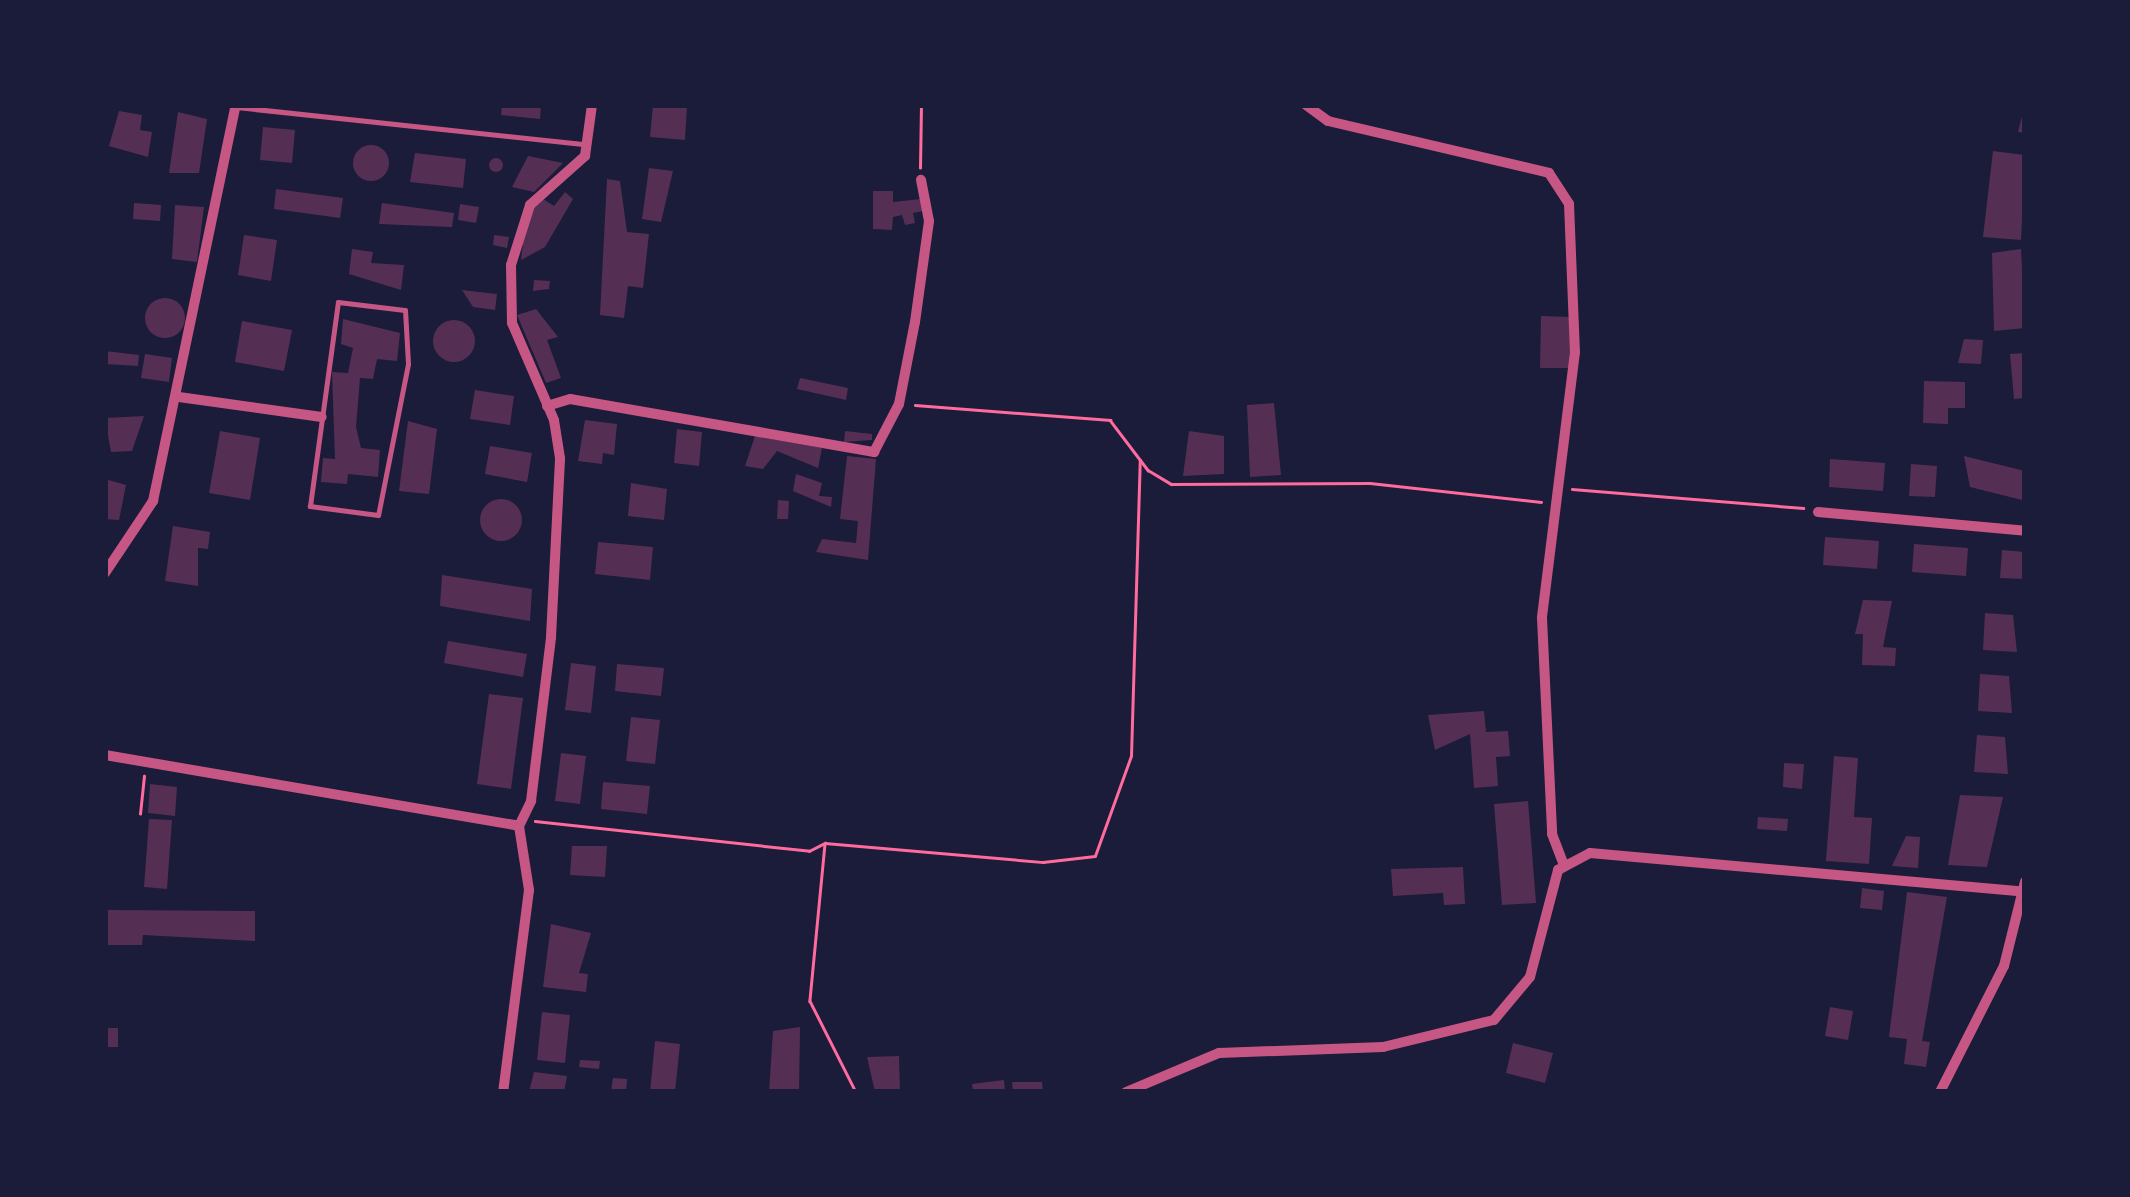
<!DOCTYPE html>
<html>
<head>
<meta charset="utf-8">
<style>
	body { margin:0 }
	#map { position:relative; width:2130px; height:1197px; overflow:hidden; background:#1b1b3a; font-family:"Playfair Display",serif }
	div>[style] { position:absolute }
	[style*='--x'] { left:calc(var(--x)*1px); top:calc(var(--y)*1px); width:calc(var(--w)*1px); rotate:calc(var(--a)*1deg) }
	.building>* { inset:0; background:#542f53 }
	.round { border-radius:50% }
	.path>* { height:2.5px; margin:-1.25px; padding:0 1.25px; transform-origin:1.25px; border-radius:1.25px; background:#ff6b9d }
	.service>* { height:5px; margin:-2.5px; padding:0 2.5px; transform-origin:2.5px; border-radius:2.5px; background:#c65784 }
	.minor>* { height:10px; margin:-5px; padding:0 5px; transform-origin:5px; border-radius:5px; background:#c65784 }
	span { translate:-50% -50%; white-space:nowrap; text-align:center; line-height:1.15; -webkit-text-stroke:9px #1b1b3a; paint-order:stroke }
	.frame { position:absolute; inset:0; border:108px solid #1b1b3a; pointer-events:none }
</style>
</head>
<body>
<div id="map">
	<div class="building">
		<i style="clip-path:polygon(502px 105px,541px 105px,540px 119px,501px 115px)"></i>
		<i style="clip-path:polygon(653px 105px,687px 105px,685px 140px,650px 137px)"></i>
		<i style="clip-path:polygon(2025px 105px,2025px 133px,2018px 132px)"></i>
		<i style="clip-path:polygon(119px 111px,142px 115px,140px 130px,152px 132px,148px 157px,109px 146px)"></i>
		<i style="clip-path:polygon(178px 112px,207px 119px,199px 173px,169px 173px)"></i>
		<i style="clip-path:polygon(263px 127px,295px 130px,292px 163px,260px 160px)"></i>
		<i class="round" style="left:353px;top:145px;width:36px;height:36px"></i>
		<i style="clip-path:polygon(1993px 151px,2025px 155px,2021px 240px,1983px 237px)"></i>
		<i style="clip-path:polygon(415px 153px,466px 159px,463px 188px,410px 182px)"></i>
		<i style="clip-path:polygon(528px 156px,563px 163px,534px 192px,512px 187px)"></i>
		<i class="round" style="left:489px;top:158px;width:14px;height:14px"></i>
		<i style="clip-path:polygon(649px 168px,673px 171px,661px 222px,642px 219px)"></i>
		<i style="clip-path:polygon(607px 179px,620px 181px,627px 232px,649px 234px,643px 288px,628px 286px,624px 318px,600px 315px)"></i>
		<i style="clip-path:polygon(276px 189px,343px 198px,340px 218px,274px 209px)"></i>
		<i style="clip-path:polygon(873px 191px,893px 191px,893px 202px,921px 199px,923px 211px,913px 213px,915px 223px,905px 225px,902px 215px,893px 217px,892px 230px,873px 229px)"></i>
		<i style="clip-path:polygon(565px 192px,573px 199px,545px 247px,521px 260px,526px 219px,540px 197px,554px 206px)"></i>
		<i style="clip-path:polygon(134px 203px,161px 205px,160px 221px,133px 219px)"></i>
		<i style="clip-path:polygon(382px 203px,454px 213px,452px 227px,379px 224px)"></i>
		<i style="clip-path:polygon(460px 204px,479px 207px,476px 223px,458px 220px)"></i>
		<i style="clip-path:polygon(175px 205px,204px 207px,197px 262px,172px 259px)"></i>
		<i style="clip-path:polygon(244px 235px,277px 240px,271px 281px,238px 275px)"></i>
		<i style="clip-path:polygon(494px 235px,509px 237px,507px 248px,493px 245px)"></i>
		<i style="clip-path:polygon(352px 249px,373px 252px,371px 263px,404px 265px,401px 290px,349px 274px)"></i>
		<i style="clip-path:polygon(2021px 249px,2025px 328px,1994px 331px,1992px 253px)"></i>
		<i style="clip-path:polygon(534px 280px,550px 281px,549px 289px,533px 291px)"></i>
		<i style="clip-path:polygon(462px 290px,497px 294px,495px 310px,473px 307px)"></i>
		<i class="round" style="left:145px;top:298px;width:40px;height:40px"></i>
		<i style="clip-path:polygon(536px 309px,558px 337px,547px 340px,561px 378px,546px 383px,517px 315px)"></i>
		<i style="clip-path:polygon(1541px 316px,1571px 317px,1571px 368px,1540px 368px)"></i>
		<i style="clip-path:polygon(343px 319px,400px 333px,397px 361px,377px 359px,373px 379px,360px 378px,356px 427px,361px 448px,380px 450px,378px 477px,348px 474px,347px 484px,321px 482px,323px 458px,335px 459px,332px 372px,348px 373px,353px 348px,341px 344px)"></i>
		<i class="round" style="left:433px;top:320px;width:42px;height:42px"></i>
		<i style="clip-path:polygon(242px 321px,292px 330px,284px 371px,235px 362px)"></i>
		<i style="clip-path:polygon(1964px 339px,1983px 340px,1981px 364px,1958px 363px)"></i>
		<i style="clip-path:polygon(105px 351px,139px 355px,138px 366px,105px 364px)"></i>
		<i style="clip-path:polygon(2025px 353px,2025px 398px,2014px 399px,2010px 354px)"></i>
		<i style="clip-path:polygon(145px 354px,172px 358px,169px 382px,141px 378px)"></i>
		<i style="clip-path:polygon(800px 378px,848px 388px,846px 400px,797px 389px)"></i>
		<i style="clip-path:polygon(1924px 381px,1965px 382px,1965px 408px,1948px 408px,1948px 424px,1923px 423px)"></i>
		<i style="clip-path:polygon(475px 390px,514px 396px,510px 425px,470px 419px)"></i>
		<i style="clip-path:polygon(1274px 403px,1281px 475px,1250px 477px,1247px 405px)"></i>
		<i style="clip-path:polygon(144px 416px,132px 451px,111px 452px,105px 418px)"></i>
		<i style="clip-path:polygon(585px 420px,617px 424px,614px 455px,603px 453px,602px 464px,578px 461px)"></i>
		<i style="clip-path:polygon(408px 421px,437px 429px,429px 494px,399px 491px)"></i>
		<i style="clip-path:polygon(677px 429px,702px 432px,699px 466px,674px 463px)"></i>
		<i style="clip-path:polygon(220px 431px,260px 438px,250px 500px,209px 493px)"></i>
		<i style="clip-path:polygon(845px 431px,872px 434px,872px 440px,844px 442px)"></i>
		<i style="clip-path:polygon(1189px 431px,1224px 436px,1224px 474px,1183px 476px)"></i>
		<i style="clip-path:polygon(755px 436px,822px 448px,818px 468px,777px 451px,763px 469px,745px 466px)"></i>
		<i style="clip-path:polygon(490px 446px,532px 453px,527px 482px,485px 474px)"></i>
		<i style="clip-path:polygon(847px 456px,876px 459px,868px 560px,816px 552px,822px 539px,856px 543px,858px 521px,840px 519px)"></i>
		<i style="clip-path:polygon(1964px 456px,2025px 471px,2022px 500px,1970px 487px)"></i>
		<i style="clip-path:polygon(1830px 459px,1885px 463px,1883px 491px,1829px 487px)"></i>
		<i style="clip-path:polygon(1911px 464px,1937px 466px,1935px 497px,1909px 496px)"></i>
		<i style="clip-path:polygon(796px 474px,822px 483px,819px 496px,832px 497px,831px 507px,793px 491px)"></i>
		<i style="clip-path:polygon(105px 479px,126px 485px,119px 520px,105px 519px)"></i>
		<i style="clip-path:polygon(631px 483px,667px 489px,664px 520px,628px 516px)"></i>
		<i class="round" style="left:480px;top:499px;width:42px;height:42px"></i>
		<i style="clip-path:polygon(778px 500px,789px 501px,788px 519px,777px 519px)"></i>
		<i style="clip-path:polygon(173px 526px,210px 532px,208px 549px,198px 548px,198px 586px,165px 581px)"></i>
		<i style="clip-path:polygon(1825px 537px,1879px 541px,1877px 569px,1823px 565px)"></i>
		<i style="clip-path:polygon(598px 542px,653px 547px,650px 580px,595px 574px)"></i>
		<i style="clip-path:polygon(1914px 544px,1968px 548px,1966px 576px,1912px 572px)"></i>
		<i style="clip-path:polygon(2002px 550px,2025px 552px,2025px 579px,2000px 578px)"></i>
		<i style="clip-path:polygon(442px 575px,532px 589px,530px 621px,440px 606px)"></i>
		<i style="clip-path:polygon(1863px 600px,1892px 601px,1883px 647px,1896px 648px,1895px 666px,1862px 665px,1863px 634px,1855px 634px)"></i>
		<i style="clip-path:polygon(1985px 613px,2013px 615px,2017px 652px,1983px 650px)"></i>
		<i style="clip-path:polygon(448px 641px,527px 654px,523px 677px,444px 663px)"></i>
		<i style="clip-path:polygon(571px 663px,596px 666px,591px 713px,565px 710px)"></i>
		<i style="clip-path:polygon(617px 664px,664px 668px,661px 696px,615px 691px)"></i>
		<i style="clip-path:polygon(1980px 674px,2009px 676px,2012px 713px,1978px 711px)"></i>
		<i style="clip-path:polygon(489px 694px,523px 698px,511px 789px,477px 784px)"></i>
		<i style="clip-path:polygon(1484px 711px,1486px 732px,1508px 731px,1510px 756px,1496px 757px,1498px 786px,1474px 788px,1470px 734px,1435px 750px,1428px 715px)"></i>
		<i style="clip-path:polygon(631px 717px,660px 720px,655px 764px,626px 761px)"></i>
		<i style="clip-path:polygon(1977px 735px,2005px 737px,2008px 774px,1974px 772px)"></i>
		<i style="clip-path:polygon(561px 753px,586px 756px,580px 804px,555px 801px)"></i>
		<i style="clip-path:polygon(1834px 756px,1858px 758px,1854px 817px,1872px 818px,1869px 864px,1826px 861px)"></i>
		<i style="clip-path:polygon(1784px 763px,1804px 764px,1802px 789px,1783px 787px)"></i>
		<i style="clip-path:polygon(603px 782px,650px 786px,647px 814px,601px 809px)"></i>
		<i style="clip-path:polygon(150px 784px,177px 787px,175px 816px,148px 813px)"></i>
		<i style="clip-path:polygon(1960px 795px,2003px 797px,1987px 867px,1948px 865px)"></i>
		<i style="clip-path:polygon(1528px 801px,1536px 903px,1502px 905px,1494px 804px)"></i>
		<i style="clip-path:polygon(1758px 817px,1788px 819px,1787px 831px,1757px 829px)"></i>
		<i style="clip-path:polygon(149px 819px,172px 820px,167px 889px,144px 887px)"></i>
		<i style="clip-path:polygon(1906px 836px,1920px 837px,1918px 868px,1892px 866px)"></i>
		<i style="clip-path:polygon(572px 846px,607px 846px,605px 877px,570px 875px)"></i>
		<i style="clip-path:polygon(1463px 867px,1465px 904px,1444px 905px,1443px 893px,1393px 896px,1391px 869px)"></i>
		<i style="clip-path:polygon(1862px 888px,1884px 891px,1882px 910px,1860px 908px)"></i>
		<i style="clip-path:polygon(1907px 892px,1947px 897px,1922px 1041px,1930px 1042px,1926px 1067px,1904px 1064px,1907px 1039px,1889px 1037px)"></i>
		<i style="clip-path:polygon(105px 910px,255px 911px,255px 941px,143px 935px,142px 945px,105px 945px)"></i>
		<i style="clip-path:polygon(551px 924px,591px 933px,579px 973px,588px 974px,586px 992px,543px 987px)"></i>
		<i style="clip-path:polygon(1830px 1007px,1853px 1011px,1848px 1040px,1825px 1036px)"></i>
		<i style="clip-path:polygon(542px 1012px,570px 1015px,565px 1063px,537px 1060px)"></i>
		<i style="clip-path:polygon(800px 1027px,799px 1092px,769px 1092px,773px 1031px)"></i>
		<i style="clip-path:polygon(105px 1028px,118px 1028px,118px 1047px,105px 1047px)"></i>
		<i style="clip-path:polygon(655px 1041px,680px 1044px,675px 1092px,650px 1092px)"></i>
		<i style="clip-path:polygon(1513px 1043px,1553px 1053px,1545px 1083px,1506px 1073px)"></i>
		<i style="clip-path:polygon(899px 1056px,900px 1092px,875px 1092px,867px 1057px)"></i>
		<i style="clip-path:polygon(580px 1060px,600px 1061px,599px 1069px,579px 1067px)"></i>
		<i style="clip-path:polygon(534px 1072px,567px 1076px,564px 1092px,529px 1092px)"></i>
		<i style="clip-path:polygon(613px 1078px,627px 1079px,626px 1092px,611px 1092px)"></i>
		<i style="clip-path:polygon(1004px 1080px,1005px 1092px,973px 1092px,972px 1084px)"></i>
		<i style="clip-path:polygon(1012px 1082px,1042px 1082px,1043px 1092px,1013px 1092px)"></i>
	</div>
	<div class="path">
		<i style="--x:920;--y:168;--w:63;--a:-89.1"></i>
		<i style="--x:915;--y:405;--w:196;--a:4.4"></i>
		<i style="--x:1110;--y:420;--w:63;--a:52.8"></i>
		<i style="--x:1148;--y:470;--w:27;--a:31"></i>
		<i style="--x:1171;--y:484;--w:199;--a:-0.3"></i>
		<i style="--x:1370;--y:483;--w:172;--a:6.3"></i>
		<i style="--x:1572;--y:489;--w:232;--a:4.7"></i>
		<i style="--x:140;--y:814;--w:38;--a:-84"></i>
		<i style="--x:535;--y:821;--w:276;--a:6.2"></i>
		<i style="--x:809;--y:851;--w:18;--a:-27"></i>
		<i style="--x:825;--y:843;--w:219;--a:5"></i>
		<i style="--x:1043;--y:862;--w:52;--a:-6.6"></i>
		<i style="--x:1095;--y:856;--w:106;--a:-70.2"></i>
		<i style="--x:1131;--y:756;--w:296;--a:-88.3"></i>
		<i style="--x:825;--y:844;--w:158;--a:95.5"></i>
		<i style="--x:810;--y:1001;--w:102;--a:63.2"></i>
	</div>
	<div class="service">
		<i style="--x:236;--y:107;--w:351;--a:6.1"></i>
		<i style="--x:338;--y:302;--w:67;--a:6.8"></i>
		<i style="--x:405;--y:310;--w:54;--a:86.8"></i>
		<i style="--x:408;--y:364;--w:154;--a:101.2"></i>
		<i style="--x:378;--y:515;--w:69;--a:-172.5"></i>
		<i style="--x:310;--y:506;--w:206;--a:-82.2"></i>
	</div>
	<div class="minor">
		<i style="--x:1306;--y:105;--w:27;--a:36"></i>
		<i style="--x:1328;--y:121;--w:227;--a:13.2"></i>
		<i style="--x:1549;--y:173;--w:37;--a:57"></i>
		<i style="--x:1569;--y:204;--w:148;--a:87.7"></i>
		<i style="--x:1575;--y:352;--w:268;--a:97.1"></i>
		<i style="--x:1542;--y:618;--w:216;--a:87.3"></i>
		<i style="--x:1552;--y:834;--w:31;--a:69"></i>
		<i style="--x:179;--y:397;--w:144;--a:8"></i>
		<i style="--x:547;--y:406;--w:24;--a:-17"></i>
		<i style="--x:570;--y:399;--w:309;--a:9.9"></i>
		<i style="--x:874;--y:452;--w:54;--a:-62.5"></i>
		<i style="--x:899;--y:404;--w:84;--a:-79"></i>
		<i style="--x:915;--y:322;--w:102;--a:-82.1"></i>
		<i style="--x:929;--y:221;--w:42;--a:-101"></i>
		<i style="--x:1818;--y:512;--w:208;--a:5.2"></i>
		<i style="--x:105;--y:573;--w:87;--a:-56.3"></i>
		<i style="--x:153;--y:501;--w:405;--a:-78.2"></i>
		<i style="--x:105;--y:755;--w:420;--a:9.7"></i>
		<i style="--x:519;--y:826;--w:65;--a:81.1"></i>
		<i style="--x:529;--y:890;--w:204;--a:97.3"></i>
		<i style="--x:519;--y:826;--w:28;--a:-64"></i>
		<i style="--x:531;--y:801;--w:165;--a:-83"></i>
		<i style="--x:551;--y:637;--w:179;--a:-87.1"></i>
		<i style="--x:560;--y:458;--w:38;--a:-99"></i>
		<i style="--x:554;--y:420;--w:106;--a:-113.4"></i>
		<i style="--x:512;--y:323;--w:58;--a:-91"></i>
		<i style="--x:511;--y:265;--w:63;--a:-72.4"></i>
		<i style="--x:530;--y:205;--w:74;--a:-41.7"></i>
		<i style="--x:585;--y:156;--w:51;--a:-82.2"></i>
		<i style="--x:1126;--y:1092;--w:101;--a:-22.8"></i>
		<i style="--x:1219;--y:1053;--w:164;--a:-2.1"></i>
		<i style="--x:1383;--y:1047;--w:114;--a:-13.7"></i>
		<i style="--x:1494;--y:1020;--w:56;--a:-50.1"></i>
		<i style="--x:1530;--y:977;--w:111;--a:-75.3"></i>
		<i style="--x:1558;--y:870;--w:36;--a:-28"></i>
		<i style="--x:1590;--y:853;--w:437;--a:5.1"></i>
		<i style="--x:1940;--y:1092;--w:141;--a:-63.1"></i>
		<i style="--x:2004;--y:966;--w:87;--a:-76"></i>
	</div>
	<div class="frame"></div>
</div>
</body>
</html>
